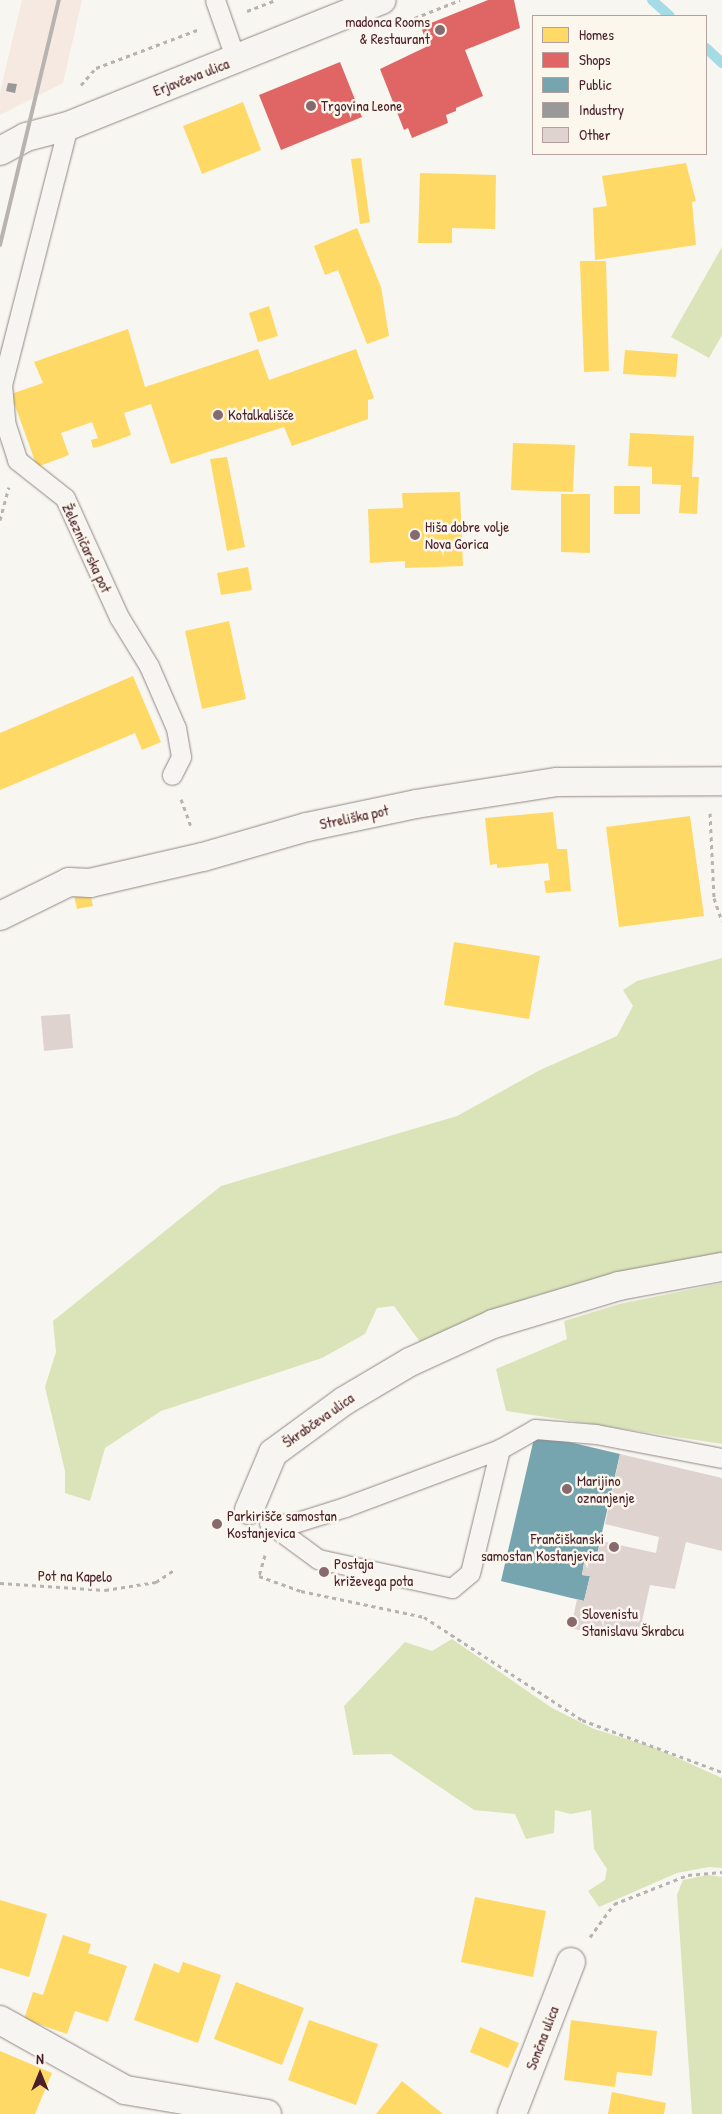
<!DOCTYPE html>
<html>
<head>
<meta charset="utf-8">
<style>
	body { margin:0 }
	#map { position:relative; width:722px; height:2114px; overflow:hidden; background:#f8f6f0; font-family:"Patrick Hand",sans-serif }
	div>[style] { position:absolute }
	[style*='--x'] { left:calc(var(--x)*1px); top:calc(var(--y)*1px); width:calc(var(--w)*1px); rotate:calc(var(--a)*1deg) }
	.built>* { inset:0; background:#f5e9e2 }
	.green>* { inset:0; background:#dae4b8 }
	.homes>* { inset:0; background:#ffd966 }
	.shops>* { inset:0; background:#e06666 }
	.public>* { inset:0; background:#76a5af }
	.industry>* { inset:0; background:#999 }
	.stream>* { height:10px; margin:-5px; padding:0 5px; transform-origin:5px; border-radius:5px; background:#a5dbe4 }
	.building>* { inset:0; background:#dfd3d0 }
	.path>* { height:3px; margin-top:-1.5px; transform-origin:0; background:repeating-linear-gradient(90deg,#b8b3b1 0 4px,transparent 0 8px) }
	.roads { filter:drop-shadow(0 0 1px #918787) drop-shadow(0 0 1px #918787) }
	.lane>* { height:19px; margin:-9.5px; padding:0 9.5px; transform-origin:9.5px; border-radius:9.5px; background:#f6f5f1 }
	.street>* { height:28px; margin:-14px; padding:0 14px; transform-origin:14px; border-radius:14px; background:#f6f5f1 }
	.secondary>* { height:28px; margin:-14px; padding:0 14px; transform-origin:14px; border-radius:14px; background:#f6f5f1 }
	.rail>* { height:4px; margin:-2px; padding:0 2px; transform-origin:2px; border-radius:2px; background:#b8b3b1 }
	.dots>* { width:14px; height:14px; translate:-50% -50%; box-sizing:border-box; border:2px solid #fbf7ec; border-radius:50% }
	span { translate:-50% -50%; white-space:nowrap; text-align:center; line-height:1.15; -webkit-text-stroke:5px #fbf7ec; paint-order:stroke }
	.poi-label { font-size:15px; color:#4a1f2b }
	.right { translate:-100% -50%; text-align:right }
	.left { translate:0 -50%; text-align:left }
	.street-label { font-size:15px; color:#4a1f2b }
	.legend { position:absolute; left:532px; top:15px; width:175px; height:140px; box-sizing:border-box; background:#fbf7ec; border:1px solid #b4a19f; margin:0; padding:6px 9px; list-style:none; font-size:15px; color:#4a1f2b }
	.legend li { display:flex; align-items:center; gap:10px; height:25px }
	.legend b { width:25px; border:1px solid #b4a19f }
	.north { position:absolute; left:15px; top:2049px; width:50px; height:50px; -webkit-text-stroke:4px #fbf7ec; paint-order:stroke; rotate:0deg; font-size:14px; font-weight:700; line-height:20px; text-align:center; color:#4a1f2b }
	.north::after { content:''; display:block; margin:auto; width:18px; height:22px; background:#4a1f2b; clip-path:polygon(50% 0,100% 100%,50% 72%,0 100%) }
</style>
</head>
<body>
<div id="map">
	<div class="built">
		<i style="clip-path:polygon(22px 0,82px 0,63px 83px,0 115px,0 92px)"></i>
	</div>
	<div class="green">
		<i style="clip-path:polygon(722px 247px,722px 335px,709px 358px,671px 337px)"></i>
		<i style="clip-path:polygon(722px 958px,722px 1255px,623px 1273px,534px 1296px,420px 1342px,394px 1306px,377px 1308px,365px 1334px,322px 1358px,161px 1411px,105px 1448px,90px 1501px,65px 1493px,65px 1471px,45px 1387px,56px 1352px,53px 1321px,221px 1186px,457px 1116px,540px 1070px,617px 1036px,633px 1006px,623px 990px,637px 981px)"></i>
		<i style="clip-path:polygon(722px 1283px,722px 1444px,506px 1411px,496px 1369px,567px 1339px,564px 1321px,619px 1304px)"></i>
		<i style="clip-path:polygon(452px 1639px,552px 1708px,594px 1729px,653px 1747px,722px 1778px,722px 1868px,709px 1867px,677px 1873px,599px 1907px,588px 1891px,605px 1880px,607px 1869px,594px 1849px,591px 1810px,571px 1814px,555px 1810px,554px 1833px,526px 1839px,515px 1814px,474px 1810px,391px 1754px,353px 1755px,344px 1706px,405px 1642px,432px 1651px)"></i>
		<i style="clip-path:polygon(708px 1875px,722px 1877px,722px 2114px,692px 2114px,677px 1895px,683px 1880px)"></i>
	</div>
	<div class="homes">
		<i style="clip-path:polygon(243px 102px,261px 150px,202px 174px,183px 126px)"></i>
		<i style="clip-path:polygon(361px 158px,370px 222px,360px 224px,351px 159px)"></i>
		<i style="clip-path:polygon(686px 163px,696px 201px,692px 202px,696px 245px,595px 260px,593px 208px,607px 206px,602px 176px)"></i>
		<i style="clip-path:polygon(420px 173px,496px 175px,495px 229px,452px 228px,452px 243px,418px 243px)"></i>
		<i style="clip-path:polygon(357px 228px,381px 287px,389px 336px,367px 344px,338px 270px,325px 275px,314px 246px)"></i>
		<i style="clip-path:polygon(580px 261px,606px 261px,609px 371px,584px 372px)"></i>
		<i style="clip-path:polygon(269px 306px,278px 336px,258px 342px,249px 313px)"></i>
		<i style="clip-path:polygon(128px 329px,145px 387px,258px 349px,269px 380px,356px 349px,374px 398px,368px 400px,368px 419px,292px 446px,284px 427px,171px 464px,151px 404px,124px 413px,131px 435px,101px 446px,93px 448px,91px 440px,98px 438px,92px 422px,61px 433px,69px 455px,37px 467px,11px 394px,43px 383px,34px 362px)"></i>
		<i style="clip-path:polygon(625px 350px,678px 354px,676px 377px,623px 374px)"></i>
		<i style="clip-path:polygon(630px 433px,694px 436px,692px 477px,699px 477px,697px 514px,679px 513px,681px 485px,652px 484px,652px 467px,628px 466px)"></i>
		<i style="clip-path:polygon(513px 443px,575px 445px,573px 492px,511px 490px)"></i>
		<i style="clip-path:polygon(227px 457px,245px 547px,227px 551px,210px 459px)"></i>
		<i style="clip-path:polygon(614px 486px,640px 486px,640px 514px,614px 514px)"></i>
		<i style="clip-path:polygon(460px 492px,463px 566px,405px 568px,405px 561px,370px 563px,368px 509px,403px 508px,402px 493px)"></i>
		<i style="clip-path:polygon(561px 494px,590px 494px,590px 553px,561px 552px)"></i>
		<i style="clip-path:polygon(248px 567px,252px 590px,221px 595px,217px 573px)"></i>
		<i style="clip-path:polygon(229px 621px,246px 699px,202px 709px,185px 631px)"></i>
		<i style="clip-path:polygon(133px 676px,161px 742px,142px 750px,135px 733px,0 790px,0 733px)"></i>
		<i style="clip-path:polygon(553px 812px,557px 849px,567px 849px,571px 891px,546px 893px,544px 881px,550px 880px,548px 863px,497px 868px,497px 864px,490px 865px,485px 818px)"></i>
		<i style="clip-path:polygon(690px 816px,704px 916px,619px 927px,606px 827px)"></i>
		<i style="clip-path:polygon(90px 891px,93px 906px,77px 909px,74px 895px)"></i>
		<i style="clip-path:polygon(454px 942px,540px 956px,529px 1019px,444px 1005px)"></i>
		<i style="clip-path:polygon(475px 1897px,546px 1911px,533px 1977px,461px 1962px)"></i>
		<i style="clip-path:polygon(0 1900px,47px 1914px,29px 1977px,0 1968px)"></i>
		<i style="clip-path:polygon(63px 1935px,91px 1944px,88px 1953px,127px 1966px,108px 2022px,75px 2011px,67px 2034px,24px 2019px,33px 1992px,43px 1995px)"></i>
		<i style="clip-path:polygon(183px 1962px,221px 1975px,198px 2043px,134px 2020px,154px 1963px,179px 1973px)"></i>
		<i style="clip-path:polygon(236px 1982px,304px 2008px,282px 2065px,214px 2039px)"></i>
		<i style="clip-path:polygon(309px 2020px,378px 2044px,356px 2105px,288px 2080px)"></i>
		<i style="clip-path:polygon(571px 2020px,657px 2031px,652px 2076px,617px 2072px,615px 2087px,564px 2080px)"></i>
		<i style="clip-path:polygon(480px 2027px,519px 2043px,508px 2068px,470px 2052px)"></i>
		<i style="clip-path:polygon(0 2051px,52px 2073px,35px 2114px,0 2114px)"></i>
		<i style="clip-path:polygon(402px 2081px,443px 2114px,376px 2114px)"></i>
		<i style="clip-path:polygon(612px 2092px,666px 2103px,664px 2114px,608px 2114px)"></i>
	</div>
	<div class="shops">
		<i style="clip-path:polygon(488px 0,514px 0,520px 28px,465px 50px,483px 96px,456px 108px,456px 111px,446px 115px,448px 123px,412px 138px,408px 128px,404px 130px,380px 69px,428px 46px,421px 27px)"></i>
		<i style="clip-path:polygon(340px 62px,362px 117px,281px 150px,259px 95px)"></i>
	</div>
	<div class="public">
		<i style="clip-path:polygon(535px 1434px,620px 1454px,596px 1559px,585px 1557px,582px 1575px,590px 1576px,584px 1601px,501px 1581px)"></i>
	</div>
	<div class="industry">
		<i style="clip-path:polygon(8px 83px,17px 84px,15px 93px,6px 91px)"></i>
	</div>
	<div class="stream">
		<i style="--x:652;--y:0;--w:24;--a:42"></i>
		<i style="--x:706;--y:48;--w:22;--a:43"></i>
	</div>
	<div class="building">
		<i style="clip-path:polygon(70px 1014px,73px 1048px,44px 1051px,41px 1016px)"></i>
		<i style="clip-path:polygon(620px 1454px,722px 1478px,722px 1551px,686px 1542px,675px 1589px,650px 1585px,639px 1635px,605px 1628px,602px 1636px,571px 1628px,577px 1599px,584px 1601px,590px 1576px,582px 1575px,585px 1557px,596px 1559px,601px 1541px,656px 1553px,659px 1537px,605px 1524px)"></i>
	</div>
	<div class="path">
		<i style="--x:247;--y:11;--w:30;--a:-21"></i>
		<i style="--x:407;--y:21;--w:57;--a:-21.6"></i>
		<i style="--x:81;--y:85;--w:23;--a:-49"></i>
		<i style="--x:96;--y:68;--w:108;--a:-20.6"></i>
		<i style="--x:0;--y:520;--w:34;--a:-75"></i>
		<i style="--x:181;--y:799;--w:29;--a:70"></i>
		<i style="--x:710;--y:813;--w:85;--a:87.3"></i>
		<i style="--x:714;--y:898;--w:24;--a:71"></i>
		<i style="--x:265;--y:1555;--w:22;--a:106"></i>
		<i style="--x:259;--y:1576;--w:45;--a:19.7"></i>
		<i style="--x:301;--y:1591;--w:126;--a:11.9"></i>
		<i style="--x:424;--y:1617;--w:189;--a:33.1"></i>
		<i style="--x:582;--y:1720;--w:149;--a:20.4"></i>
		<i style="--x:0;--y:1583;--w:105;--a:3.8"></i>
		<i style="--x:105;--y:1590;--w:52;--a:-8.9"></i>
		<i style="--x:156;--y:1582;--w:23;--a:-34"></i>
		<i style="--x:590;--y:1937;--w:41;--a:-54"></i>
		<i style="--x:614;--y:1904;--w:79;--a:-21.4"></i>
		<i style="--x:688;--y:1875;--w:34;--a:-5"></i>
	</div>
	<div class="roads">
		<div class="lane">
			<i style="--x:215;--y:0;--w:64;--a:70.7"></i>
			<i style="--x:68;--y:126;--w:266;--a:104.3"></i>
			<i style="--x:2;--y:384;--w:38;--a:85"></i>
			<i style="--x:5;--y:422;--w:40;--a:72"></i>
			<i style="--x:17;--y:460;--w:61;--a:38.4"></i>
			<i style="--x:65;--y:498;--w:131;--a:65.6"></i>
			<i style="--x:119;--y:617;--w:57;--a:58.5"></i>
			<i style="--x:149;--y:666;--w:68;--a:66.5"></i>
			<i style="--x:176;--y:728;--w:29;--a:80"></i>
			<i style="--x:181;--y:757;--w:20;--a:117"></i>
			<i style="--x:269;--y:1523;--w:61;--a:36.3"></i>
			<i style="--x:318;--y:1559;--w:137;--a:12.2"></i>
			<i style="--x:452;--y:1588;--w:23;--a:-40"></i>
			<i style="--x:470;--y:1573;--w:128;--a:-76.4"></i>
			<i style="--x:272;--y:1525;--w:22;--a:-5"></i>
			<i style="--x:294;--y:1523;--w:53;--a:-17.4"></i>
			<i style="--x:345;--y:1507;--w:165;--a:-20.5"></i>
			<i style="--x:500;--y:1449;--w:40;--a:-29.7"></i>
			<i style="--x:535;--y:1429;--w:61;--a:4.7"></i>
			<i style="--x:596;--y:1434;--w:128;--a:10.8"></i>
		</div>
		<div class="street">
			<i style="--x:0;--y:916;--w:77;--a:-26.2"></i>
			<i style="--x:69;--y:882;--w:21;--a:3"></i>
			<i style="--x:90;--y:883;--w:116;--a:-13"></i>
			<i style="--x:203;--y:857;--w:108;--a:-16.1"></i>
			<i style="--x:307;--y:827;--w:111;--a:-11.9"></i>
			<i style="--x:416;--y:804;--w:143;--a:-8.9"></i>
			<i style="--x:557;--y:782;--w:165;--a:-0.3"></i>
			<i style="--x:249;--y:1510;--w:62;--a:-67.2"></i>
			<i style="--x:273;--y:1453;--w:88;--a:-36.2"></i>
			<i style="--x:344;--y:1401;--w:77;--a:-30.6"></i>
			<i style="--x:410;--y:1362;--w:91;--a:-24.6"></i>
			<i style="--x:493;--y:1324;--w:132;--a:-16.8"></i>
			<i style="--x:619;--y:1286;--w:105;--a:-10.5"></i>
			<i style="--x:0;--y:2020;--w:143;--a:29.2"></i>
			<i style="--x:125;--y:2090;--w:144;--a:9.6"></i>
			<i style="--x:512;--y:2114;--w:163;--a:-68.8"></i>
		</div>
		<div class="secondary">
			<i style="--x:0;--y:151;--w:30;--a:-28"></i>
			<i style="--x:26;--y:137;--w:43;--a:-14.7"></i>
			<i style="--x:68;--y:126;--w:338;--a:-21.9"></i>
		</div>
	</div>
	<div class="rail">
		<i style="--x:0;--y:245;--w:252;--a:-76.5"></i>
	</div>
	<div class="dots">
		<i style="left:440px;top:30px;background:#876a70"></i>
		<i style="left:311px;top:106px;background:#876a70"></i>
		<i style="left:218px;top:415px;background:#876a70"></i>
		<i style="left:415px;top:535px;background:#876a70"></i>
		<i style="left:567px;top:1489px;background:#876a70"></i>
		<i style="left:217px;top:1524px;background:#876a70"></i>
		<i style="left:614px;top:1547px;background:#876a70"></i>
		<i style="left:324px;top:1572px;background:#876a70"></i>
		<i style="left:572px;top:1622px;background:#876a70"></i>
	</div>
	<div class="poi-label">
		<span class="right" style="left:430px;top:30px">madonca Rooms<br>&amp; Restaurant</span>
		<span class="left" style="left:321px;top:106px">Trgovina Leone</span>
		<span class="left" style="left:228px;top:415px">Kotalkališče</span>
		<span class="left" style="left:425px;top:535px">Hiša dobre volje<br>Nova Gorica</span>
		<span class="left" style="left:577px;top:1489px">Marijino<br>oznanjenje</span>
		<span class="left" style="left:227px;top:1524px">Parkirišče samostan<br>Kostanjevica</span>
		<span class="right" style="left:604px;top:1547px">Frančiškanski<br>samostan Kostanjevica</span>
		<span class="left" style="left:334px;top:1572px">Postaja<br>križevega pota</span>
		<span class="left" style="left:582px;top:1622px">Slovenistu<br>Stanislavu Škrabcu</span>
	</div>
	<div class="street-label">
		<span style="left:191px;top:77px;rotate:-21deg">Erjavčeva ulica</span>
		<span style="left:87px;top:548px;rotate:65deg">Železničarska pot</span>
		<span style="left:354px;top:817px;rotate:-12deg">Streliška pot</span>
		<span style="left:318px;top:1420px;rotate:-35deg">Škrabčeva ulica</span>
		<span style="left:75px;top:1576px;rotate:1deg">Pot na Kapelo</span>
		<span style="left:542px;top:2038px;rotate:-69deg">Sončna ulica</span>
	</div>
	<ul class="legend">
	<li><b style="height:14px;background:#ffd966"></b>Homes</li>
	<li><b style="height:14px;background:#e06666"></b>Shops</li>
	<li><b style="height:14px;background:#76a5af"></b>Public</li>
	<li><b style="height:14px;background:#999"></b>Industry</li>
	<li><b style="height:14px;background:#dfd3d0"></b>Other</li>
	</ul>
	<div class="north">N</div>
</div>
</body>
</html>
